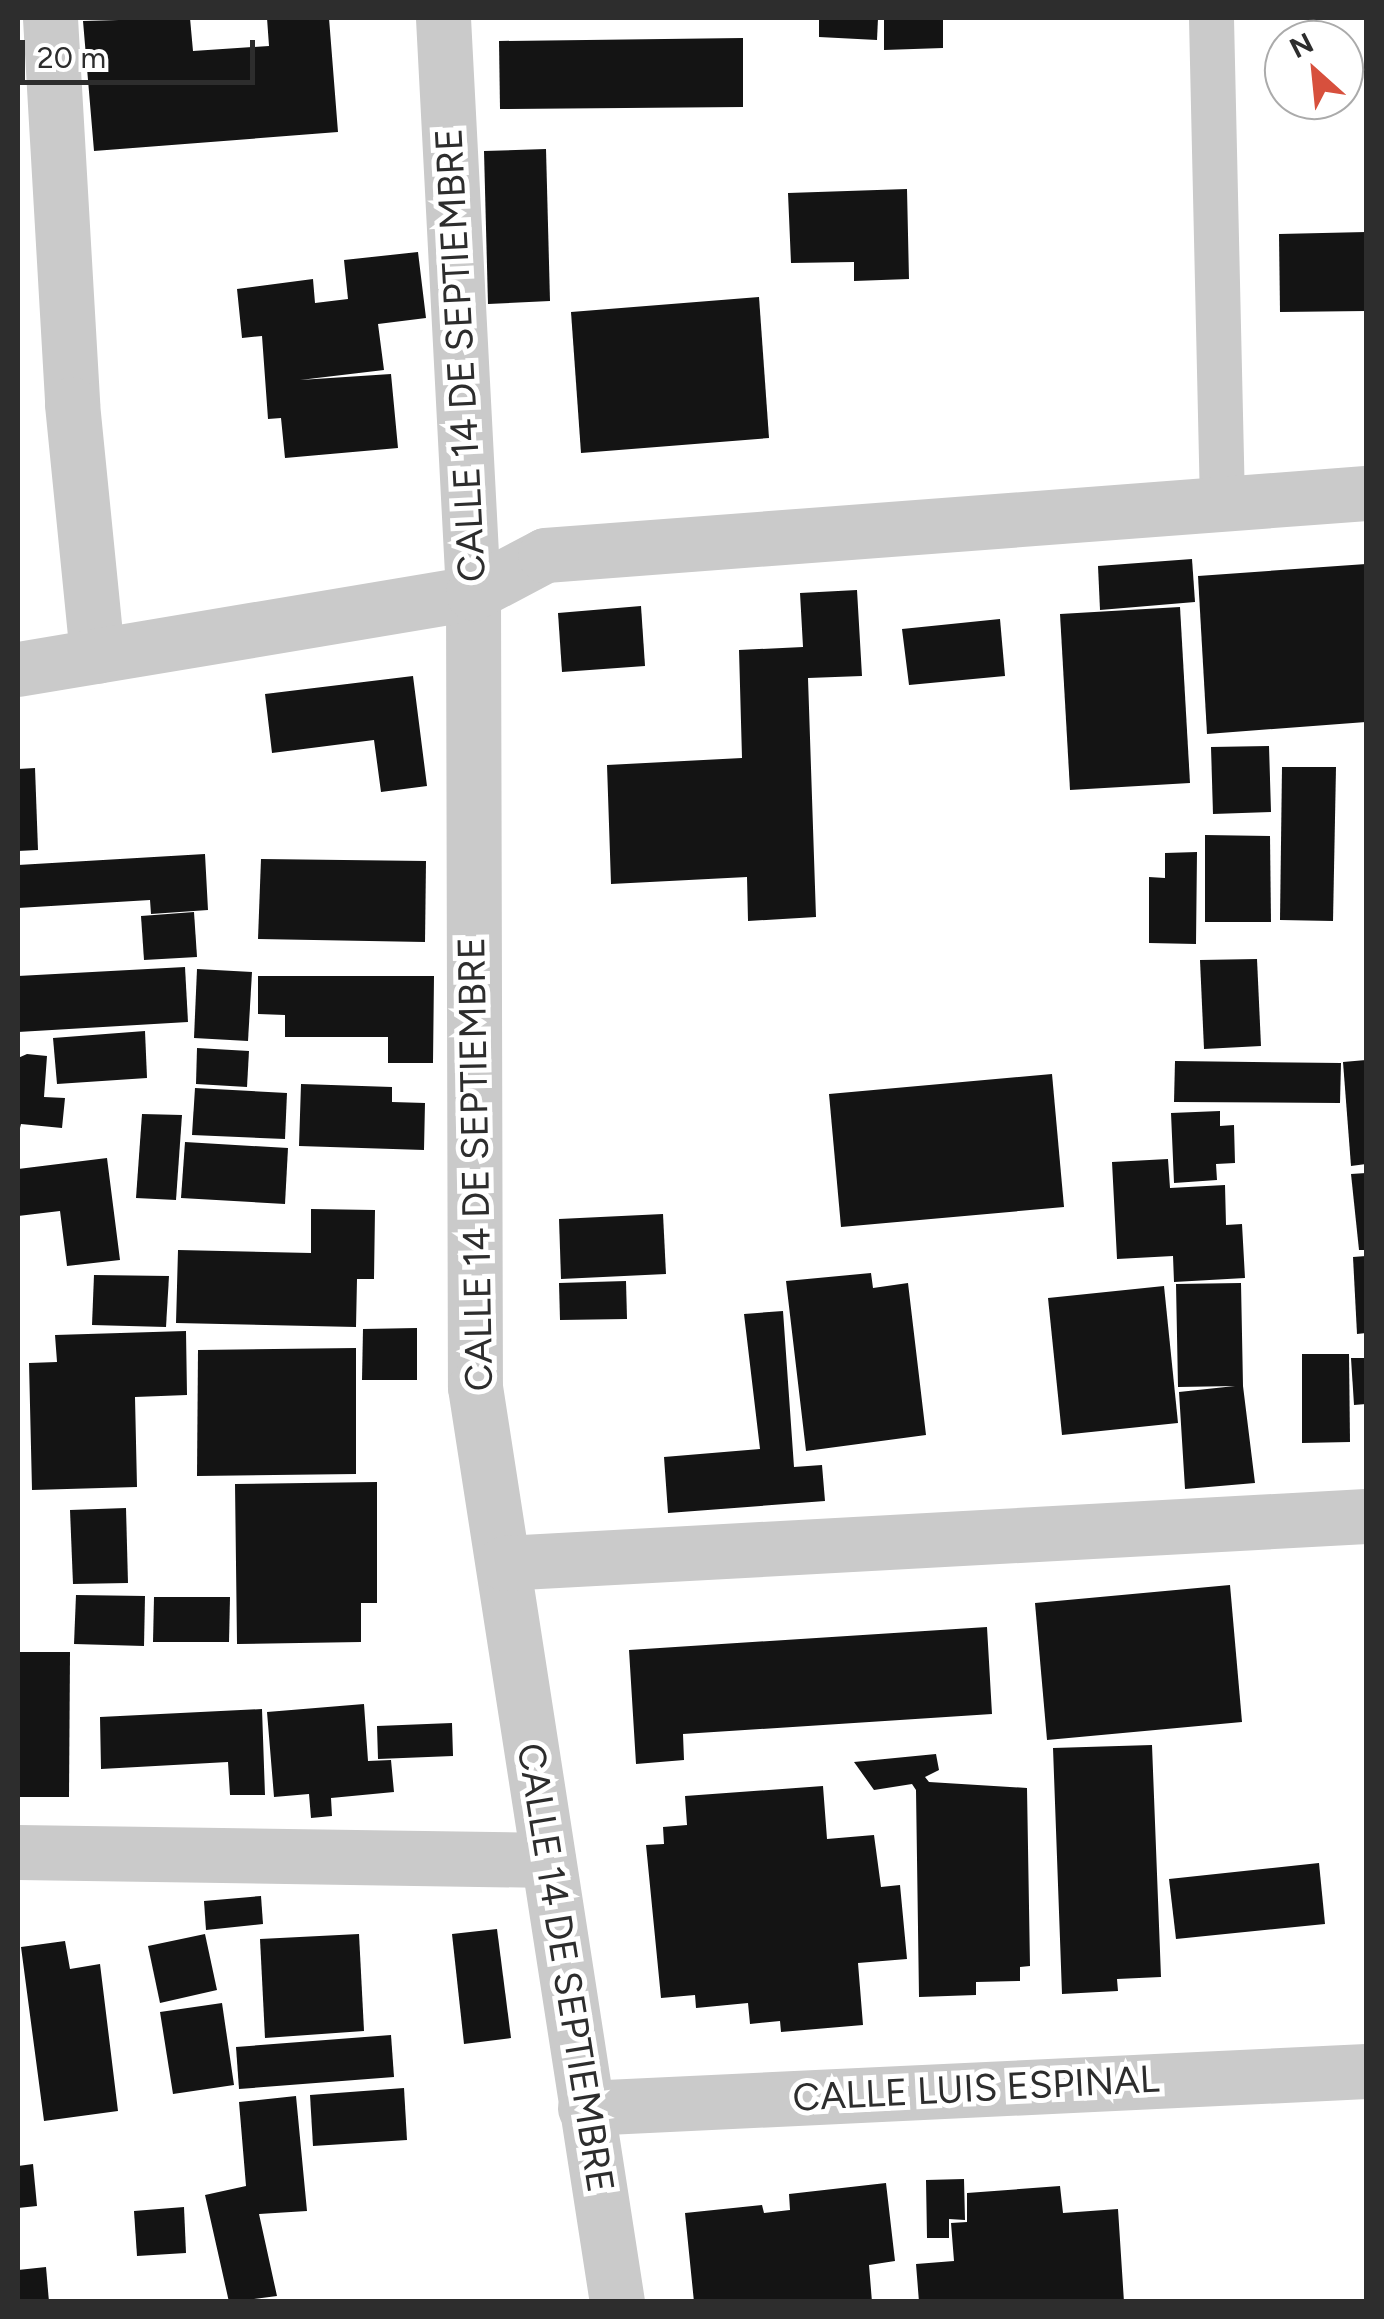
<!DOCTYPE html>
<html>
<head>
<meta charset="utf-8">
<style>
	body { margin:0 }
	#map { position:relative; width:1384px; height:2319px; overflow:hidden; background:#fff; font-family:Figtree,sans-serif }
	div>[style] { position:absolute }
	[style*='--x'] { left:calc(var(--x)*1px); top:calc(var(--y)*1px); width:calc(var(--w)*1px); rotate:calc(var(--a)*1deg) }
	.building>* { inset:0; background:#141414 }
	.service>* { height:45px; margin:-22.5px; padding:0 22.5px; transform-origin:22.5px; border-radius:22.5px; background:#cacaca }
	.minor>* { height:55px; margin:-27.5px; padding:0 27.5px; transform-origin:27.5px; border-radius:27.5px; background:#cacaca }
	.tertiary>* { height:55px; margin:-27.5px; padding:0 27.5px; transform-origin:27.5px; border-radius:27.5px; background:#cacaca }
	span { translate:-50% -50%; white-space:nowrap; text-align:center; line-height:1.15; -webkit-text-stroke:10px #fff; paint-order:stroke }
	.street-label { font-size:38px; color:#2d2d2d }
	.frame { position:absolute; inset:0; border:20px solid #2d2d2d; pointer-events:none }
	.north { position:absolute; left:1264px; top:20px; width:100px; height:100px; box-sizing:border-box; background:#fff; border:2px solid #ababab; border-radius:50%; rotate:333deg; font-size:28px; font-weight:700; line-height:40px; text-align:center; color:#2d2d2d }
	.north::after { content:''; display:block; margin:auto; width:35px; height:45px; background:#d7503d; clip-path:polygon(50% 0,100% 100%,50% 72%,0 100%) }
	.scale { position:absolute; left:20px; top:40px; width:235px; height:45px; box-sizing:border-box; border:5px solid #2d2d2d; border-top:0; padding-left:12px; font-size:30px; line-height:35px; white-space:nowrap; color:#2d2d2d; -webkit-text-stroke:8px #fff; paint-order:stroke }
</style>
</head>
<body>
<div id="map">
	<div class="building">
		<i style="clip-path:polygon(190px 18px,193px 51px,269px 46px,267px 18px,329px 18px,338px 132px,94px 151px,83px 21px)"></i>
		<i style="clip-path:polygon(819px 18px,878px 18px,877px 40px,819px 37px)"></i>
		<i style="clip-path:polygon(884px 18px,943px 18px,943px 48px,884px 50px)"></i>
		<i style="clip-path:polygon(743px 38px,743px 107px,500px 109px,499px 41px)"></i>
		<i style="clip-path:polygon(546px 149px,550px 301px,488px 304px,484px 151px)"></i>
		<i style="clip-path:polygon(907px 189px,909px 279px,854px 281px,854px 262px,791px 263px,788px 193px)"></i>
		<i style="clip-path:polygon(1366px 232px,1366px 311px,1280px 312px,1279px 234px)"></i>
		<i style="clip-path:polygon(418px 252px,426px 318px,378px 324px,384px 370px,300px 380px,391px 374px,398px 448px,285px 458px,281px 418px,268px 419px,262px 336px,242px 338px,237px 289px,313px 279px,315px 303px,348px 299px,344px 260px)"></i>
		<i style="clip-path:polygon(759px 297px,769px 438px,581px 453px,571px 312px)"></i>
		<i style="clip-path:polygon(1192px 559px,1195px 602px,1100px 610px,1098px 566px)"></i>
		<i style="clip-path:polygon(1366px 564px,1366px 722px,1207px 734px,1198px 576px)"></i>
		<i style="clip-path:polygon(857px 590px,862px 676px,808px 678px,816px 917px,748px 921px,747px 877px,611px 884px,607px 765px,742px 758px,739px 650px,803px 647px,800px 593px)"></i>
		<i style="clip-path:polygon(641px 606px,645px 666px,562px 672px,558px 613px)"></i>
		<i style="clip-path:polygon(1180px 607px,1190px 783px,1070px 790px,1060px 614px)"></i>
		<i style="clip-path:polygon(1000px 619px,1005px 676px,909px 685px,902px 629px)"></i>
		<i style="clip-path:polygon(413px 676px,427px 786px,381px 792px,374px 740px,272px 753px,265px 694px)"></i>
		<i style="clip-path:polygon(1269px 746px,1271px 812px,1213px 814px,1211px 747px)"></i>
		<i style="clip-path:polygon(1282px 767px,1336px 767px,1333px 921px,1280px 920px)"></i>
		<i style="clip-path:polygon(35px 768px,38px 850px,18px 851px,18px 769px)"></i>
		<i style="clip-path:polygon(1205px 835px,1270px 836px,1271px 922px,1205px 922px)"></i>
		<i style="clip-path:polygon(1197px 852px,1196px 944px,1149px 943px,1149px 877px,1165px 878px,1165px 853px)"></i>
		<i style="clip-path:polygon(205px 854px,208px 910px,151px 914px,150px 900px,18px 908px,18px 865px)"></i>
		<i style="clip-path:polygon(261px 859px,426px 861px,425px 942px,258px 939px)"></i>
		<i style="clip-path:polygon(194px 912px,197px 957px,144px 960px,141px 916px)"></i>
		<i style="clip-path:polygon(1257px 959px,1261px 1046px,1204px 1049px,1200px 960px)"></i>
		<i style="clip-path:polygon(185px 967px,188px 1022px,18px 1032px,18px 976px)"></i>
		<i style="clip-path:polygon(197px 969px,252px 972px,248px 1041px,194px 1038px)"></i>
		<i style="clip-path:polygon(258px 976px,434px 976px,433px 1063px,388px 1063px,388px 1037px,285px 1037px,285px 1015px,258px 1014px)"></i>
		<i style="clip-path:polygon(145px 1031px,147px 1078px,57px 1084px,53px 1038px)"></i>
		<i style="clip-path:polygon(197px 1048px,249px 1051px,247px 1087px,196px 1084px)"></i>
		<i style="clip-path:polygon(27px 1054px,47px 1056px,44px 1097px,65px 1098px,62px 1128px,21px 1124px,18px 1136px,18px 1058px)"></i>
		<i style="clip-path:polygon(1366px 1060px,1366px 1164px,1351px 1166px,1343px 1062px)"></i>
		<i style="clip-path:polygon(1175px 1061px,1341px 1063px,1340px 1103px,1174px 1102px)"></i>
		<i style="clip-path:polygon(1052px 1074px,1064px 1207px,841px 1227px,829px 1094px)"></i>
		<i style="clip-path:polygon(301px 1084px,392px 1087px,392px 1102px,425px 1103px,424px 1150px,299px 1146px)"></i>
		<i style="clip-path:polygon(195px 1088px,287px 1093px,285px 1139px,192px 1135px)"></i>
		<i style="clip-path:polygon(1220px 1111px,1220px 1126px,1234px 1125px,1235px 1163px,1216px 1164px,1217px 1180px,1174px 1183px,1171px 1113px)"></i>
		<i style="clip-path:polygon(142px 1114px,182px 1115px,176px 1200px,136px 1198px)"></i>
		<i style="clip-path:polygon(185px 1142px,288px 1148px,285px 1204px,181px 1198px)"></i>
		<i style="clip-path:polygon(107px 1158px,120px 1260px,67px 1266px,60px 1211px,18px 1216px,18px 1169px)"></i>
		<i style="clip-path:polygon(1168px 1159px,1170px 1188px,1225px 1185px,1226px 1225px,1242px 1224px,1245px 1278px,1174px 1282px,1173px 1256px,1117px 1259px,1112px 1162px)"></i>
		<i style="clip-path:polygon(1366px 1173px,1366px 1250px,1359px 1250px,1351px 1174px)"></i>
		<i style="clip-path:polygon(311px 1209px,375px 1210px,374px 1279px,357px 1279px,356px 1327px,176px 1323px,178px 1250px,311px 1253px)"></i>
		<i style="clip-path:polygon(663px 1214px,666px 1274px,561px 1279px,559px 1219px)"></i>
		<i style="clip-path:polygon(1366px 1256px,1366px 1333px,1357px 1334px,1353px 1257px)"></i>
		<i style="clip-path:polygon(871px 1273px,873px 1288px,908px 1283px,926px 1435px,806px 1451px,786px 1281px)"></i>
		<i style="clip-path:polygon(94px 1275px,169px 1276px,166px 1327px,92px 1325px)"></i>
		<i style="clip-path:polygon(626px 1281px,627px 1319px,560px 1320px,559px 1283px)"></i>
		<i style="clip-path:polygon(1241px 1283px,1243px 1386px,1255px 1483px,1185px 1489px,1179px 1392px,1235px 1386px,1178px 1387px,1176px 1284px)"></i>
		<i style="clip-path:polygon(1164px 1286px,1178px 1423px,1062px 1435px,1048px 1298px)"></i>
		<i style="clip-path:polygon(783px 1311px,794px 1467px,822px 1465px,825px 1501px,668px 1513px,664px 1457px,760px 1449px,744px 1314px)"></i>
		<i style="clip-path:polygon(417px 1328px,417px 1380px,362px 1380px,363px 1329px)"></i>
		<i style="clip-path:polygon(186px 1331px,187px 1395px,135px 1397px,137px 1487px,32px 1490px,29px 1363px,57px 1362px,55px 1335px)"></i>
		<i style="clip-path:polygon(356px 1348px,356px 1474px,197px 1476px,198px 1350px)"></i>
		<i style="clip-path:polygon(1302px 1354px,1349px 1354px,1350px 1442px,1302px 1443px)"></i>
		<i style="clip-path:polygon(1351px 1358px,1366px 1358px,1366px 1404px,1354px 1405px)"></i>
		<i style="clip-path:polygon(377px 1482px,377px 1603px,361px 1603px,361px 1642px,237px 1644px,235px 1484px)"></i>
		<i style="clip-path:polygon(126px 1508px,128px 1583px,73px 1584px,70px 1510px)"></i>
		<i style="clip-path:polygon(1230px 1585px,1242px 1722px,1047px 1740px,1035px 1603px)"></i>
		<i style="clip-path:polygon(76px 1595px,145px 1596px,144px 1646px,74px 1644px)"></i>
		<i style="clip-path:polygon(154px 1597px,230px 1597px,229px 1642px,153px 1642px)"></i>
		<i style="clip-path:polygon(987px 1627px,992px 1714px,683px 1734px,684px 1760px,636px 1764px,629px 1650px)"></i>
		<i style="clip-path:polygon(18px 1652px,70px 1652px,69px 1797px,18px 1797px)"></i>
		<i style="clip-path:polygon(364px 1704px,368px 1761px,391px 1760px,394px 1792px,331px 1798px,332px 1816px,311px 1818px,309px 1794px,274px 1797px,267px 1712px)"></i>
		<i style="clip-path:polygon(262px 1709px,265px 1795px,230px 1795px,228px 1762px,101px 1769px,100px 1717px)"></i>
		<i style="clip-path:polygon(452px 1723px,453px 1756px,378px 1759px,377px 1726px)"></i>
		<i style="clip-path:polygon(1152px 1745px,1161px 1977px,1117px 1979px,1118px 1991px,1062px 1994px,1053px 1748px)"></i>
		<i style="clip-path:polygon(936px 1754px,939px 1770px,925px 1777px,929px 1782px,1027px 1788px,1030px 1966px,1020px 1967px,1020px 1981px,976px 1982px,976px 1995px,919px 1997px,916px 1790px,912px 1784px,874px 1790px,854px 1762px)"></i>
		<i style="clip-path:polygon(823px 1786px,827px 1839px,874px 1835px,881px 1887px,900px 1885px,907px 1959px,858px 1963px,863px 2025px,781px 2032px,780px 2021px,750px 2024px,748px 2003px,696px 2008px,695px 1995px,661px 1998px,646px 1845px,664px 1844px,663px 1827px,687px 1825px,685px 1796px)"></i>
		<i style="clip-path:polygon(1319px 1863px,1325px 1924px,1176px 1939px,1169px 1879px)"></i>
		<i style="clip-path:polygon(261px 1896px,263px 1924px,206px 1930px,204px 1901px)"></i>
		<i style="clip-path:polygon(497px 1929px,511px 2038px,464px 2044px,452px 1934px)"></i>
		<i style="clip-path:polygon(205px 1934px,217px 1990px,160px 2003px,148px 1946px)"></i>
		<i style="clip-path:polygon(359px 1934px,364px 2031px,265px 2038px,260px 1939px)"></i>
		<i style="clip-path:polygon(65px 1941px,70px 1969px,100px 1964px,118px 2111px,44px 2121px,21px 1947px)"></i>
		<i style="clip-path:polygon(222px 2003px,234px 2085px,173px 2094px,160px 2012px)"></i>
		<i style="clip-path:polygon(391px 2035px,394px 2077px,239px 2089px,236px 2047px)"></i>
		<i style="clip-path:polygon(404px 2088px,407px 2140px,313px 2146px,310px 2095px)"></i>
		<i style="clip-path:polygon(296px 2096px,307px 2211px,259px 2214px,277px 2296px,229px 2302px,205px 2195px,246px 2186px,239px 2102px)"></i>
		<i style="clip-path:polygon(33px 2164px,37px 2206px,18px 2208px,18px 2166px)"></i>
		<i style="clip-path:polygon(964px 2179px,965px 2220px,949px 2219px,949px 2238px,927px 2238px,926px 2180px)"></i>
		<i style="clip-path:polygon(886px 2183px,895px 2261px,869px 2265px,872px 2302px,694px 2302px,685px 2213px,762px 2205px,764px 2213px,790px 2210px,789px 2194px)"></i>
		<i style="clip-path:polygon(1060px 2186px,1063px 2213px,1118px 2209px,1124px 2302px,919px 2302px,916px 2264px,954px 2261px,951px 2223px,967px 2222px,967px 2193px)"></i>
		<i style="clip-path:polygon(184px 2207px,186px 2253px,137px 2256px,134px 2211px)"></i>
		<i style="clip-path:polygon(46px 2267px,49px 2302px,18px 2302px,18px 2270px)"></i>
	</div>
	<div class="service">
		<i style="--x:1211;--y:18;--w:484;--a:88.7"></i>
	</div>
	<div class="minor">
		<i style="--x:50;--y:18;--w:387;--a:86.7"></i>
		<i style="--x:72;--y:404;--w:253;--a:84.3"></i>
		<i style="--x:443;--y:18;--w:576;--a:87.01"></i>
		<i style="--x:473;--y:593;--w:794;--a:89.86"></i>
		<i style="--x:475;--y:1387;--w:926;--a:81.18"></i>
		<i style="--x:504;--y:1563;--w:863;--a:-3.12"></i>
		<i style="--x:18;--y:1852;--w:530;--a:0.86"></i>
		<i style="--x:585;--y:2108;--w:782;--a:-2.71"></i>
	</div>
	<div class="tertiary">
		<i style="--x:18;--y:669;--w:461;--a:-9.5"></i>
		<i style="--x:473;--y:593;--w:81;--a:-27.8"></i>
		<i style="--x:545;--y:555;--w:823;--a:-4.32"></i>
	</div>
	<div class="street-label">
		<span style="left:461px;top:355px;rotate:-93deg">CALLE 14 DE SEPTIEMBRE</span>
		<span style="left:476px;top:1164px;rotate:-91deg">CALLE 14 DE SEPTIEMBRE</span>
		<span style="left:565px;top:1968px;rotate:81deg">CALLE 14 DE SEPTIEMBRE</span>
		<span style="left:976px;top:2089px;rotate:-3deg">CALLE LUIS ESPINAL</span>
	</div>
	<div class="frame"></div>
	<div class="north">N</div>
	<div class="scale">20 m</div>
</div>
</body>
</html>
